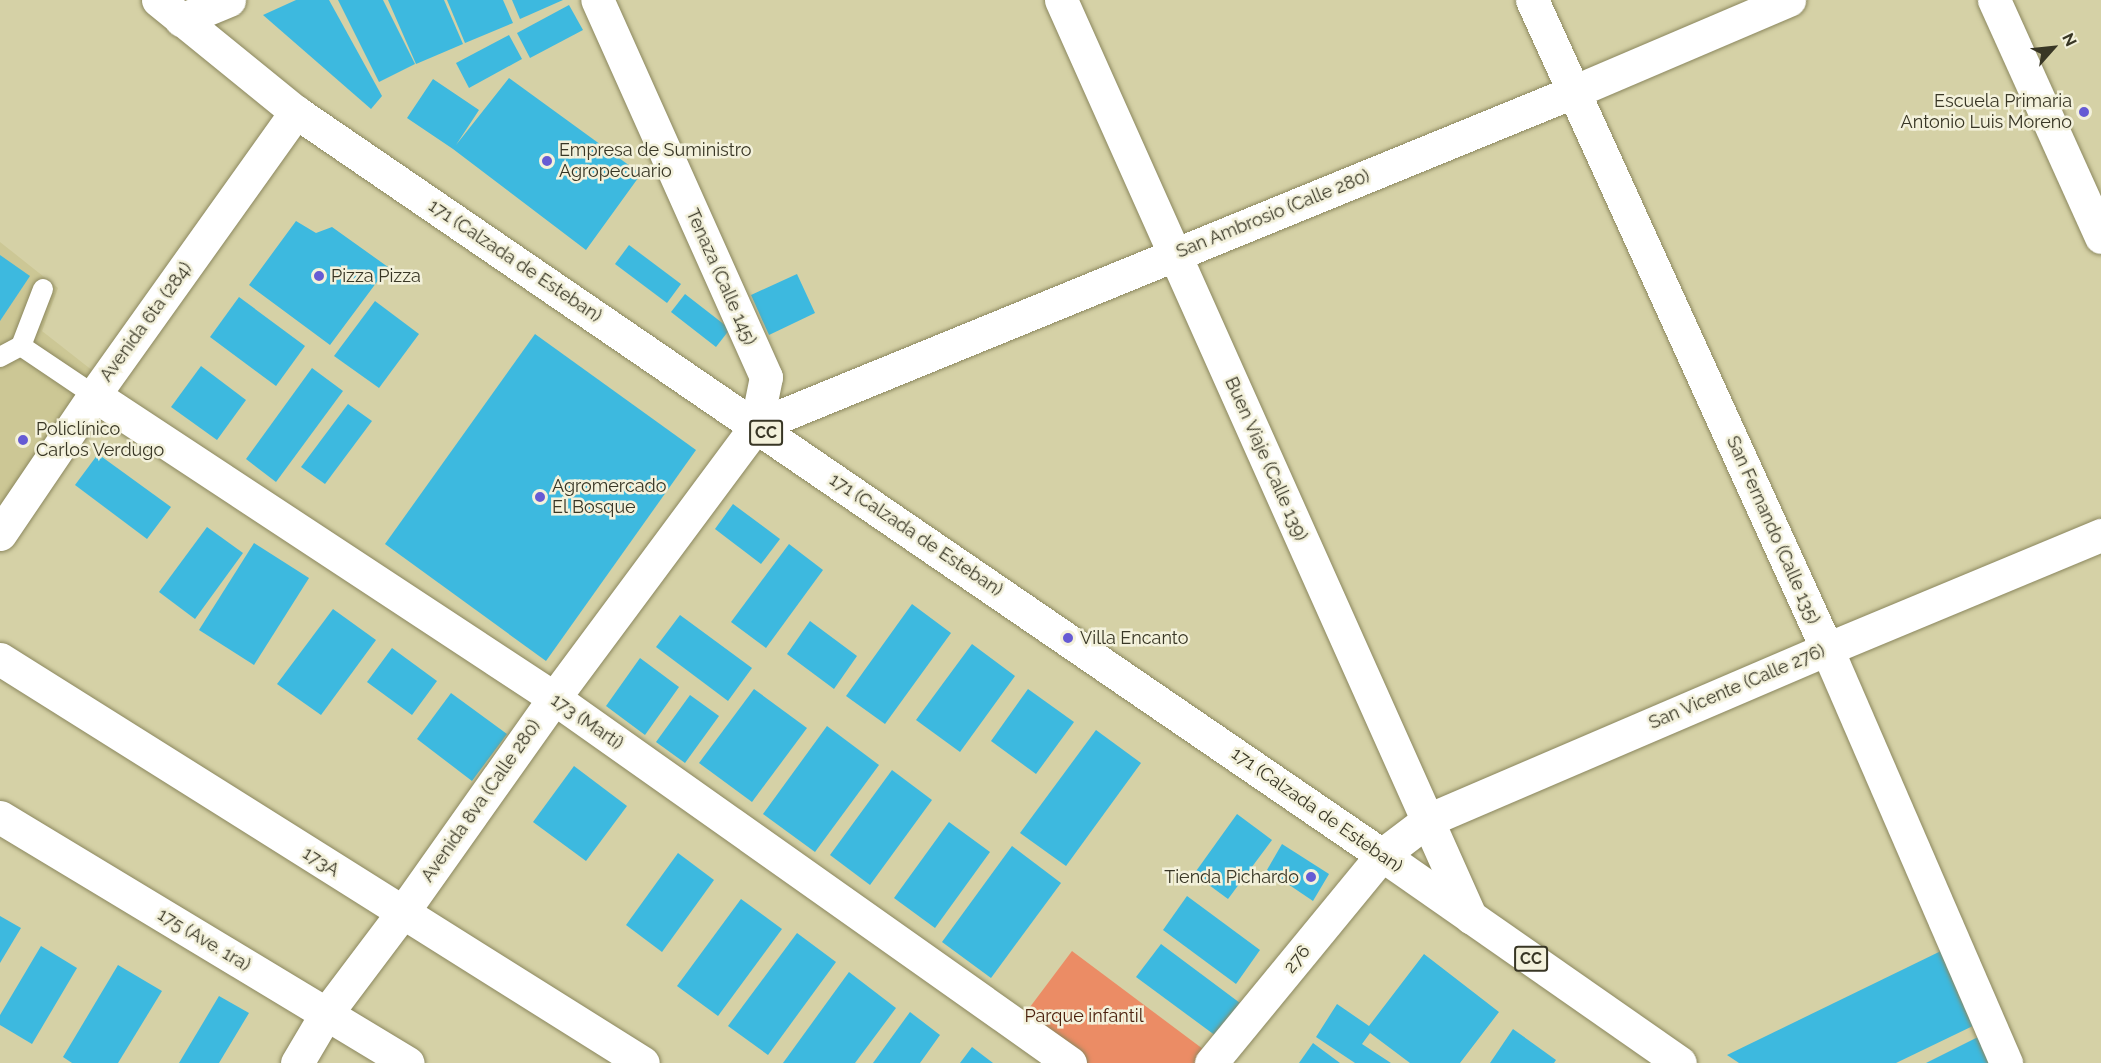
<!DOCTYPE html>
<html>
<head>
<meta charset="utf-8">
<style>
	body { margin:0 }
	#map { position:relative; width:2101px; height:1063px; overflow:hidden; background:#d5d1a6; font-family:Raleway,sans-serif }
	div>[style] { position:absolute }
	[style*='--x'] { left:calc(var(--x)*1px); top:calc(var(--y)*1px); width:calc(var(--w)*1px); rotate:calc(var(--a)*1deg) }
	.built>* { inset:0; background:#ccc795 }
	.green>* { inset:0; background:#eb8c65 }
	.building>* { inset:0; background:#3db9df }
	.roads { filter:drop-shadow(0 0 2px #8b875e) drop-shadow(0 0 2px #8b875e) }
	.service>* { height:20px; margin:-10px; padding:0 10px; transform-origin:10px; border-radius:10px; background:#fff }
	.minor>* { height:33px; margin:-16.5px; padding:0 16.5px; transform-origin:16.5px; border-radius:16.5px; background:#fff }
	.tertiary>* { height:33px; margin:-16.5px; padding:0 16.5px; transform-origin:16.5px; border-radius:16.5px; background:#fff }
	.primary>* { height:33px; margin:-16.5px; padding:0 16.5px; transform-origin:16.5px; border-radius:16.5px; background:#fff }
	.dots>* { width:16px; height:16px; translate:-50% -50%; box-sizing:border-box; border:3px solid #f3f1db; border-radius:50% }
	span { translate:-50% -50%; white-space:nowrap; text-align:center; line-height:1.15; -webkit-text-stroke:5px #f3f1db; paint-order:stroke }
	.shield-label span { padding:2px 4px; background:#f3f1db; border:2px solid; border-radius:4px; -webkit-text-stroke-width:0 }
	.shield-label { font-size:16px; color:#383625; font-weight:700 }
	.poi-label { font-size:18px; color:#383625 }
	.right { translate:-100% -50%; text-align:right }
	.left { translate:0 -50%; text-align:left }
	.street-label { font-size:18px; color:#383625 }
	.park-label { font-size:18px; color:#4a1f0c }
	.north { position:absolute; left:2023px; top:18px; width:60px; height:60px; -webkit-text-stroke:4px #f3f1db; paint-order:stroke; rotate:63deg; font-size:16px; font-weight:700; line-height:24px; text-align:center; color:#383625 }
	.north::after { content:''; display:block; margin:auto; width:21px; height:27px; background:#383625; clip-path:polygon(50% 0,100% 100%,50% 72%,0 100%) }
</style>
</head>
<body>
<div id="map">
	<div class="built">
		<i style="clip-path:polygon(0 242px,58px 288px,42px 331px,93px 371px,0 509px)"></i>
	</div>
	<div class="green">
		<i style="clip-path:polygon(1072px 951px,1215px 1058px,1211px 1063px,1073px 1063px,1018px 1023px)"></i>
	</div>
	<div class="building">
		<i style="clip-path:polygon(296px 0,329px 0,382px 96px,371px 109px,263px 15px)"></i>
		<i style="clip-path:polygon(338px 0,383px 0,415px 64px,379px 82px)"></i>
		<i style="clip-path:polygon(388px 0,444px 0,463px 44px,416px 64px)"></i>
		<i style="clip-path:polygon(447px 0,503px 0,513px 23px,465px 43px)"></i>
		<i style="clip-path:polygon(512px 0,563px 0,520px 19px)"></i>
		<i style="clip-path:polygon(569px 5px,583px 30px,530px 58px,517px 33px)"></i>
		<i style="clip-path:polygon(509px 35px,522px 59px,469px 88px,456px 63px)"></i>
		<i style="clip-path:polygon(509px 78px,641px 174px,586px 250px,453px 149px,407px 118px,433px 79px,479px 110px,456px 145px)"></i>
		<i style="clip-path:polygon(296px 221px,316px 233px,332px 227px,388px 267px,330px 345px,249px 285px)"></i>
		<i style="clip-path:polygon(629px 245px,681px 284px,667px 303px,615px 264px)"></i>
		<i style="clip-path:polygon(0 255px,30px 276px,0 321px)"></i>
		<i style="clip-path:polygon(797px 274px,815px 313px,769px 335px,751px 295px)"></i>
		<i style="clip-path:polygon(685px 294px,730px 329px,716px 347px,671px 312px)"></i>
		<i style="clip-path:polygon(239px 297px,305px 346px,276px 386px,210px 337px)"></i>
		<i style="clip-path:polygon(375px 301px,419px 334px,379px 388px,334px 356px)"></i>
		<i style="clip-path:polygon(535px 334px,696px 450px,546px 661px,385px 544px)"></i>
		<i style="clip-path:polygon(201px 366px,246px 400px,217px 440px,171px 407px)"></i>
		<i style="clip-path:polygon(312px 368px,343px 391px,276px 482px,246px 459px)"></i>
		<i style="clip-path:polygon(348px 404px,372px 421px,325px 484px,301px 467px)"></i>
		<i style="clip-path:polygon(98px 454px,171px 507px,147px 539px,75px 485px)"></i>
		<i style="clip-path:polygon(733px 504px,780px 539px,761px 564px,715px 529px)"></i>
		<i style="clip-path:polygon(207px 527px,243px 553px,195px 619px,159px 592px)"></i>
		<i style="clip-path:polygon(254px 543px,309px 578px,254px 665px,199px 630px)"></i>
		<i style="clip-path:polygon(789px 544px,823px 570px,766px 648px,731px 622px)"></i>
		<i style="clip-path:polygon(912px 604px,951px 633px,885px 724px,846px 696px)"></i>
		<i style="clip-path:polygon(333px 609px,376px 640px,321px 715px,277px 684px)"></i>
		<i style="clip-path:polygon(680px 615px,752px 668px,728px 701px,656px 647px)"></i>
		<i style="clip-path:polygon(810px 621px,857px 656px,834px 689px,787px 654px)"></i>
		<i style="clip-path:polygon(972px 644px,1015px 676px,960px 752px,916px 720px)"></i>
		<i style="clip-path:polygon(392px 648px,437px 681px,412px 715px,367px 682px)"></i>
		<i style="clip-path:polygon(640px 658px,679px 687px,645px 735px,606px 706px)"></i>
		<i style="clip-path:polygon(754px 689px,807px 728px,752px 802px,699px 763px)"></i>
		<i style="clip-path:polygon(1028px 689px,1074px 722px,1036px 774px,991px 741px)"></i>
		<i style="clip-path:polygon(451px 693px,507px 734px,472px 781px,417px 739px)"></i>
		<i style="clip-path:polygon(690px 695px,719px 716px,685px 763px,656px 742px)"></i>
		<i style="clip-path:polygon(827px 726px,879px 765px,815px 852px,763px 814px)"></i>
		<i style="clip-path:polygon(1096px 730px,1141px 763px,1066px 866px,1020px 833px)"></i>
		<i style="clip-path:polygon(574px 766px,627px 806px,586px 861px,533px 822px)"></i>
		<i style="clip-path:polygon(892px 770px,932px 800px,870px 885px,830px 855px)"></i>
		<i style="clip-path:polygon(1237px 814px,1272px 840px,1228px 899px,1194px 874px)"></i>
		<i style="clip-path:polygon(949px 822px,990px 852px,935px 928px,894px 898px)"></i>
		<i style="clip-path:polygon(1282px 844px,1329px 874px,1313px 901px,1267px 870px)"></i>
		<i style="clip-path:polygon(1012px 846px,1061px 883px,991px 978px,942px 942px)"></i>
		<i style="clip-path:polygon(678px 853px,714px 880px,662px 952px,626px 925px)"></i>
		<i style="clip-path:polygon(1187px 896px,1260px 950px,1236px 984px,1163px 930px)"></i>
		<i style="clip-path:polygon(741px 899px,782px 929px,718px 1016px,677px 986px)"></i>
		<i style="clip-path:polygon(0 916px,21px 928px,0 963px)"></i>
		<i style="clip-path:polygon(797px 933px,836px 962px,768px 1055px,728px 1026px)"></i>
		<i style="clip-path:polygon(1161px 944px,1240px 1003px,1216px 1036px,1136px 977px)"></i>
		<i style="clip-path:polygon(41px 946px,77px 968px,32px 1044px,0 1025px,0 1015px)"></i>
		<i style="clip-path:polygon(1943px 950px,1979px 1023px,1896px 1063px,1739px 1063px,1727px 1055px)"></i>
		<i style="clip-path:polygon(1424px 954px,1499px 1012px,1460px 1063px,1410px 1063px,1370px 1033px,1362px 1044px,1391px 1063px,1355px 1063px,1316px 1037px,1337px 1004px,1369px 1026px)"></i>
		<i style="clip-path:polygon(118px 965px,162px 991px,118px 1063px,72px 1063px,63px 1057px)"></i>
		<i style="clip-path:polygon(849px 972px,896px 1008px,855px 1063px,783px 1063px)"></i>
		<i style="clip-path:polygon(219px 996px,249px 1013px,219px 1063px,179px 1063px)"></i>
		<i style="clip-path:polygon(910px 1012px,940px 1035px,920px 1063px,873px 1063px)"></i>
		<i style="clip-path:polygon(1513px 1029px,1556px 1060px,1554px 1063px,1490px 1063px)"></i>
		<i style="clip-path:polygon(1986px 1033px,2001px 1063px,1926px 1063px)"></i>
		<i style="clip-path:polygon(1313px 1043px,1340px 1063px,1299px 1063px)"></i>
		<i style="clip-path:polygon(972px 1047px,993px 1063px,960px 1063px)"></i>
	</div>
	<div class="roads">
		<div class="service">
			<i style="--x:21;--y:346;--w:88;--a:33.9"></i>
			<i style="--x:0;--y:357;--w:24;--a:-28"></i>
			<i style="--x:21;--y:346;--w:61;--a:-68.9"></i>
		</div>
		<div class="minor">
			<i style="--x:1061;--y:0;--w:1005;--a:65.93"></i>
			<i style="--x:1532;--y:0;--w:713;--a:65.56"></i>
			<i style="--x:1827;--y:649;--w:451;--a:66.6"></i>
			<i style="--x:1994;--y:0;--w:260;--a:65.7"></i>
			<i style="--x:181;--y:20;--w:52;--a:-22.6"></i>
			<i style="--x:94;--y:395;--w:551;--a:33.37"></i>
			<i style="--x:554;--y:698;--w:632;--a:35.27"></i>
			<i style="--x:756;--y:426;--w:883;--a:-22.24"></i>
			<i style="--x:1573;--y:92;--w:235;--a:-23.1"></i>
			<i style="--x:0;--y:534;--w:168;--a:-55.9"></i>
			<i style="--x:94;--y:395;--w:348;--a:-54.5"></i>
			<i style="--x:0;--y:659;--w:759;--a:32.14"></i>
			<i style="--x:0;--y:817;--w:476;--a:31.1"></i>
			<i style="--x:1382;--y:855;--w:58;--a:-37.3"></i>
			<i style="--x:1428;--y:820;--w:434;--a:-23.2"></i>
			<i style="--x:1827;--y:649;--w:297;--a:-22.6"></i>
			<i style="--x:297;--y:1063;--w:57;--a:-59.4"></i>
			<i style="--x:326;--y:1014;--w:126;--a:-53"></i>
			<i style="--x:402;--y:913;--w:263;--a:-54.7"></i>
			<i style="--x:554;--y:698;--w:339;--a:-53.4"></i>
			<i style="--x:756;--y:426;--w:50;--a:-78.5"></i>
			<i style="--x:766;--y:377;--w:413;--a:-114.1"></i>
		</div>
		<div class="tertiary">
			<i style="--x:1211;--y:1063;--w:269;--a:-50.6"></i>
		</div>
		<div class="primary">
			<i style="--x:158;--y:0;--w:178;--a:39.1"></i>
			<i style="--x:296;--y:112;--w:1316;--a:34.38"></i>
			<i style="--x:1382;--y:855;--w:363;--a:34.9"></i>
		</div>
	</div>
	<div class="dots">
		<i style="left:2084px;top:112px;background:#665bd4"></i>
		<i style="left:547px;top:161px;background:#665bd4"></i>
		<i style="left:319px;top:276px;background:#665bd4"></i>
		<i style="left:23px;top:440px;background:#665bd4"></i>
		<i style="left:540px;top:497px;background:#665bd4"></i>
		<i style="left:1068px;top:638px;background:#665bd4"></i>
		<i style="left:1311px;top:877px;background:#665bd4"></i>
	</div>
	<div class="shield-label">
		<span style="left:766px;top:433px">CC</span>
		<span style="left:1531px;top:959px">CC</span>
	</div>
	<div class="poi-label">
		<span class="right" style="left:2072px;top:112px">Escuela Primaria<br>Antonio Luis Moreno</span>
		<span class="left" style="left:559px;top:161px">Empresa de Suministro<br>Agropecuario</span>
		<span class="left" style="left:331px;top:276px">Pizza Pizza</span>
		<span class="left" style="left:36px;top:440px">Policlínico<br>Carlos Verdugo</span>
		<span class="left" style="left:552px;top:497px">Agromercado<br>El Bosque</span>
		<span class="left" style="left:1080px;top:638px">Villa Encanto</span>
		<span class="right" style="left:1299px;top:877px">Tienda Pichardo</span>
	</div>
	<div class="street-label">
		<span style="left:1273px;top:214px;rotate:-22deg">San Ambrosio (Calle 280)</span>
		<span style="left:515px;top:261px;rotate:34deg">171 (Calzada de Esteban)</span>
		<span style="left:721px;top:277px;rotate:66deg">Tenaza (Calle 145)</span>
		<span style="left:146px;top:322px;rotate:-54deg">Avenida 6ta (284)</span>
		<span style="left:1266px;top:459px;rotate:66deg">Buen Viaje (Calle 139)</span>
		<span style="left:1773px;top:530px;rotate:66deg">San Fernando (Calle 135)</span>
		<span style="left:916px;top:535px;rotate:34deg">171 (Calzada de Esteban)</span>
		<span style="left:1737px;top:687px;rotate:-23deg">San Vicente (Calle 276)</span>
		<span style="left:587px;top:722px;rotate:35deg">173 (Martí)</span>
		<span style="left:481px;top:801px;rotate:-55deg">Avenida 8va (Calle 280)</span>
		<span style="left:1317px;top:810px;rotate:35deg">171 (Calzada de Esteban)</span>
		<span style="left:321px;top:862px;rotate:32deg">173A</span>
		<span style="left:204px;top:940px;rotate:31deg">175 (Ave. 1ra)</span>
		<span style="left:1297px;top:959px;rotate:-51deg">276</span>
	</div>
	<div class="park-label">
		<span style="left:1084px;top:1016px">Parque infantil</span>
	</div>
	<div class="north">N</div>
</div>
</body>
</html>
